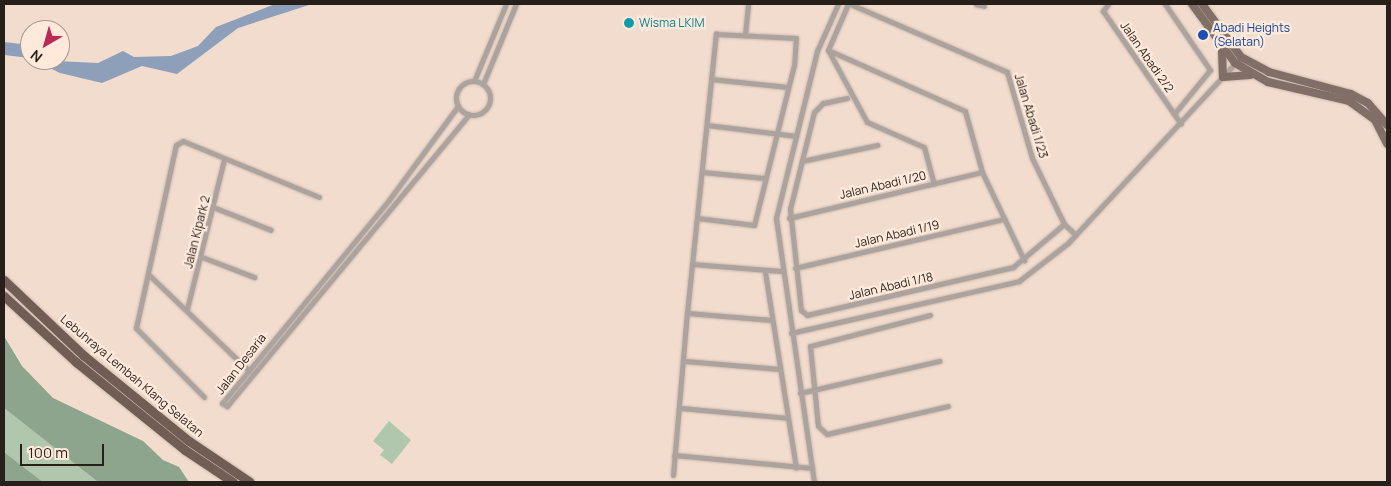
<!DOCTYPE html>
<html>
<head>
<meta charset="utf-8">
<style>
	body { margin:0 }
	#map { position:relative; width:1391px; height:486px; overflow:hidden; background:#f1dcce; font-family:Manrope,sans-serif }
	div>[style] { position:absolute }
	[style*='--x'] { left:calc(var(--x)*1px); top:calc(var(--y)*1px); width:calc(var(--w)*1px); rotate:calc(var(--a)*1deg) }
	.green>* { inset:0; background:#b0c7ae }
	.forest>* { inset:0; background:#8ea58d }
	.water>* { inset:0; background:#8d9fb9 }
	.roads { filter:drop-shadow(0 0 1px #cdbaae) drop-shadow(0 0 1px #cdbaae) }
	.minor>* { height:5px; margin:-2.5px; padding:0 2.5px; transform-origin:2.5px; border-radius:2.5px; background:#ada39e }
	.minor>.ring { margin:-2.5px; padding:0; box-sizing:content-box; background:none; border:5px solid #ada39e; border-radius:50% }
	.primary>* { height:8px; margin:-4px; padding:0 4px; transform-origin:4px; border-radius:4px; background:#816f67 }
	.motorway>* { height:9px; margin:-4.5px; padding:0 4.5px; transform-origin:4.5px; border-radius:4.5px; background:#715d53 }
	.dots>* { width:14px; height:14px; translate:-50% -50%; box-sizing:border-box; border:2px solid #ffe9db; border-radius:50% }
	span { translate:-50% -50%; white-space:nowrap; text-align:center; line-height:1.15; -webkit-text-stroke:4.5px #ffe9db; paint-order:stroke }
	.culture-label { font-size:12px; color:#0d838f }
	.left { translate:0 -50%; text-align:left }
	.transit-label { font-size:12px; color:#164399 }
	.street-label { font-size:12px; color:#271f1a }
	.frame { position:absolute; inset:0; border:5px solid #271f1a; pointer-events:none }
	.north { position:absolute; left:20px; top:20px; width:50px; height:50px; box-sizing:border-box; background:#ffe9db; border:1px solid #a9988e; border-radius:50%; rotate:218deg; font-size:14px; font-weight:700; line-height:20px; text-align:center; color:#271f1a }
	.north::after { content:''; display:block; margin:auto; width:18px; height:22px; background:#ba2a54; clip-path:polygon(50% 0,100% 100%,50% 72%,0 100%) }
	.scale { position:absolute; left:20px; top:444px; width:84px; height:22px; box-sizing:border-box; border:2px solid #271f1a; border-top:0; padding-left:6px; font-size:15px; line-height:18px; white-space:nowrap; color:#271f1a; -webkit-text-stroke:4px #ffe9db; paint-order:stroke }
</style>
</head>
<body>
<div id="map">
	<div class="green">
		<i style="clip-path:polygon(4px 408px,98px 482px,43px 482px,4px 452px)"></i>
		<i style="clip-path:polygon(389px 421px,411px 440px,392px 464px,380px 455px,384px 450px,373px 441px)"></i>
	</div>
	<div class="forest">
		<i style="clip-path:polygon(4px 336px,22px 366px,53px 398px,143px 441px,163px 460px,179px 467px,189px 482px,98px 482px,4px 408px)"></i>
		<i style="clip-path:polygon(4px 452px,43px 482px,4px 482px)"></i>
	</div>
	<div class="water">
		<i style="clip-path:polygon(275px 4px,312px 4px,238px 28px,177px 74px,142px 66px,102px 83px,60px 73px,34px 60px,98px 63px,123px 51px,134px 57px,171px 56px,198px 46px,216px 27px)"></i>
		<i style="clip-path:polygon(4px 42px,30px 45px,30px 58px,4px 55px)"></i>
	</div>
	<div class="roads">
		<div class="minor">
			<i style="--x:848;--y:4;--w:50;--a:113.5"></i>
			<i style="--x:828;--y:50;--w:82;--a:61.6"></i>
			<i style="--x:867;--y:122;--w:62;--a:23.7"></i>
			<i style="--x:924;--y:147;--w:38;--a:75"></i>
			<i style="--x:850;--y:4;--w:171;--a:23.4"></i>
			<i style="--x:1007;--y:72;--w:90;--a:73.8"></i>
			<i style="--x:1032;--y:158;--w:73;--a:64.1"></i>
			<i style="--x:1064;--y:224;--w:16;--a:43"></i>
			<i style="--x:976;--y:4;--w:8;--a:14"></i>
			<i style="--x:1108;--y:4;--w:9;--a:126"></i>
			<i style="--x:1103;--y:11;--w:137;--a:55.4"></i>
			<i style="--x:1165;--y:4;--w:80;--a:55.7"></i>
			<i style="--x:1210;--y:70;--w:57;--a:129.3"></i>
			<i style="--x:745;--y:34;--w:30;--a:-84"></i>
			<i style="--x:828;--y:50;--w:150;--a:24"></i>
			<i style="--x:965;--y:111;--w:63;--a:74.4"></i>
			<i style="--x:982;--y:172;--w:98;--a:64.5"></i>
			<i style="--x:711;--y:79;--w:77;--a:5.9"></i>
			<i style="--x:474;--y:81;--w:83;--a:-67.4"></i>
			<i class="ring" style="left:456px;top:81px;width:29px;height:29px"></i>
			<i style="--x:483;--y:84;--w:87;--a:-67.6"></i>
			<i style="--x:847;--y:98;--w:25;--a:168"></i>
			<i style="--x:823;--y:103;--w:13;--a:135"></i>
			<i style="--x:814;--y:112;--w:100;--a:103.9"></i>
			<i style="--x:790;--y:209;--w:102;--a:83.8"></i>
			<i style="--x:801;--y:310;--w:8;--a:40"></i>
			<i style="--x:807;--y:315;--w:212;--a:-13.1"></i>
			<i style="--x:1013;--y:267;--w:67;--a:-40.1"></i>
			<i style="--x:458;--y:106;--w:117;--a:126.3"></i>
			<i style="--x:389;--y:200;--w:263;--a:129.4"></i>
			<i style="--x:222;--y:403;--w:6;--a:31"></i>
			<i style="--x:227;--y:406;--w:379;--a:-50.3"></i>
			<i style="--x:707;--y:125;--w:90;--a:7"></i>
			<i style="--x:802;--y:161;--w:77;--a:-12"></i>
			<i style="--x:702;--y:172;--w:62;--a:5.5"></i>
			<i style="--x:213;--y:207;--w:62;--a:21.6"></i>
			<i style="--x:789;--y:218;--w:198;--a:-13.4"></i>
			<i style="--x:202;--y:257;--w:56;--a:21"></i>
			<i style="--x:692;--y:264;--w:89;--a:4.5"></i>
			<i style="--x:795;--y:268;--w:215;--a:-13.2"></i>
			<i style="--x:765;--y:272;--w:198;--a:81"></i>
			<i style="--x:148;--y:274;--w:140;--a:43.8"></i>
			<i style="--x:187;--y:309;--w:154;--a:-76.1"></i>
			<i style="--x:687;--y:313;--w:85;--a:4.7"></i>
			<i style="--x:930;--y:315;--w:124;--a:165.5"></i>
			<i style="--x:810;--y:346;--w:80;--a:84.3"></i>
			<i style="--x:818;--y:426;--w:12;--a:42"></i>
			<i style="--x:827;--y:434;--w:124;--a:-13"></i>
			<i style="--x:791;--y:333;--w:234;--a:-12.8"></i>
			<i style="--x:1019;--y:281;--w:62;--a:-37.8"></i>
			<i style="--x:1068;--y:243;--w:248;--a:-47.1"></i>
			<i style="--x:685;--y:361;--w:95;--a:4.8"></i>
			<i style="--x:800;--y:393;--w:143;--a:-13"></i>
			<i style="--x:204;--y:397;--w:97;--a:-134.6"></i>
			<i style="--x:136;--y:328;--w:187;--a:-77.7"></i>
			<i style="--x:176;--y:145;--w:8;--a:-30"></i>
			<i style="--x:183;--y:141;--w:147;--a:22.4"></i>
			<i style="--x:681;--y:408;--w:107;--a:5.3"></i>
			<i style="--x:674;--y:455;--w:139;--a:5.4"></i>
			<i style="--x:673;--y:475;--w:163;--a:-85.1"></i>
			<i style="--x:687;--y:313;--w:281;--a:-84.1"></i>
			<i style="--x:716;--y:34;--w:80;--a:2.9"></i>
			<i style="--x:796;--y:38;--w:27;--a:94"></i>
			<i style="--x:794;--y:65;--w:165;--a:104"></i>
			<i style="--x:754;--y:225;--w:57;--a:-173"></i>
			<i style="--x:814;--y:482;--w:267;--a:-98.2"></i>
			<i style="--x:776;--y:218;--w:172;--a:-76.2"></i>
			<i style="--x:817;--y:51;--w:51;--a:-65.9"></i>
		</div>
		<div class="primary">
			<i style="--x:1192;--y:4;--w:73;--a:53.9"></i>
			<i style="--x:1235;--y:63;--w:38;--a:30"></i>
			<i style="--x:1268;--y:82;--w:83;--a:13.2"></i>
			<i style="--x:1349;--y:101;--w:32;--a:36"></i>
			<i style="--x:1375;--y:120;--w:27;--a:63"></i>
			<i style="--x:1202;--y:4;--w:66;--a:53.7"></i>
			<i style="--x:1241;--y:57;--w:32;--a:28"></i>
			<i style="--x:1269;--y:72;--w:85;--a:15"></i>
			<i style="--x:1351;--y:94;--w:19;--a:28"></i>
			<i style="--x:1368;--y:103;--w:29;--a:49"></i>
			<i style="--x:1222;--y:51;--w:26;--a:88"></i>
			<i style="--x:1223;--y:77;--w:27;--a:-4"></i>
		</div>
		<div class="motorway">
			<i style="--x:4;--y:280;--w:109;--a:43.5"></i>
			<i style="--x:83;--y:355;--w:136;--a:39.1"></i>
			<i style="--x:189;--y:441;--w:73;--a:33.9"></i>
			<i style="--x:4;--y:296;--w:98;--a:42.5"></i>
			<i style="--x:76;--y:362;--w:140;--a:38.9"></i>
			<i style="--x:185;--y:450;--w:58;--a:33.7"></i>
		</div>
	</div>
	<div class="dots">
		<i style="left:629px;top:23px;background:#0f9aa8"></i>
		<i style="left:1203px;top:35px;background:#1a4fb4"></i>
	</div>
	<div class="culture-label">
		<span class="left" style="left:639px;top:23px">Wisma LKIM</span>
	</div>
	<div class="transit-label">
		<span class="left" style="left:1213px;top:35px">Abadi Heights<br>(Selatan)</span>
	</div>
	<div class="street-label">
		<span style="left:1147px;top:57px;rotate:55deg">Jalan Abadi 2/2</span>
		<span style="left:1031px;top:116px;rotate:73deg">Jalan Abadi 1/23</span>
		<span style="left:883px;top:185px;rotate:-13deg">Jalan Abadi 1/20</span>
		<span style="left:197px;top:232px;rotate:-76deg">Jalan Kipark 2</span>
		<span style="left:897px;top:234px;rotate:-13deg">Jalan Abadi 1/19</span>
		<span style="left:891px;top:286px;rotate:-13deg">Jalan Abadi 1/18</span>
		<span style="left:241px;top:364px;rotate:-52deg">Jalan Desaria</span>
		<span style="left:132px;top:376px;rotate:40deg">Lebuhraya Lembah Klang Selatan</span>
	</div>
	<div class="frame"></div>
	<div class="north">N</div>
	<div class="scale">100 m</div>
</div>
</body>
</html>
